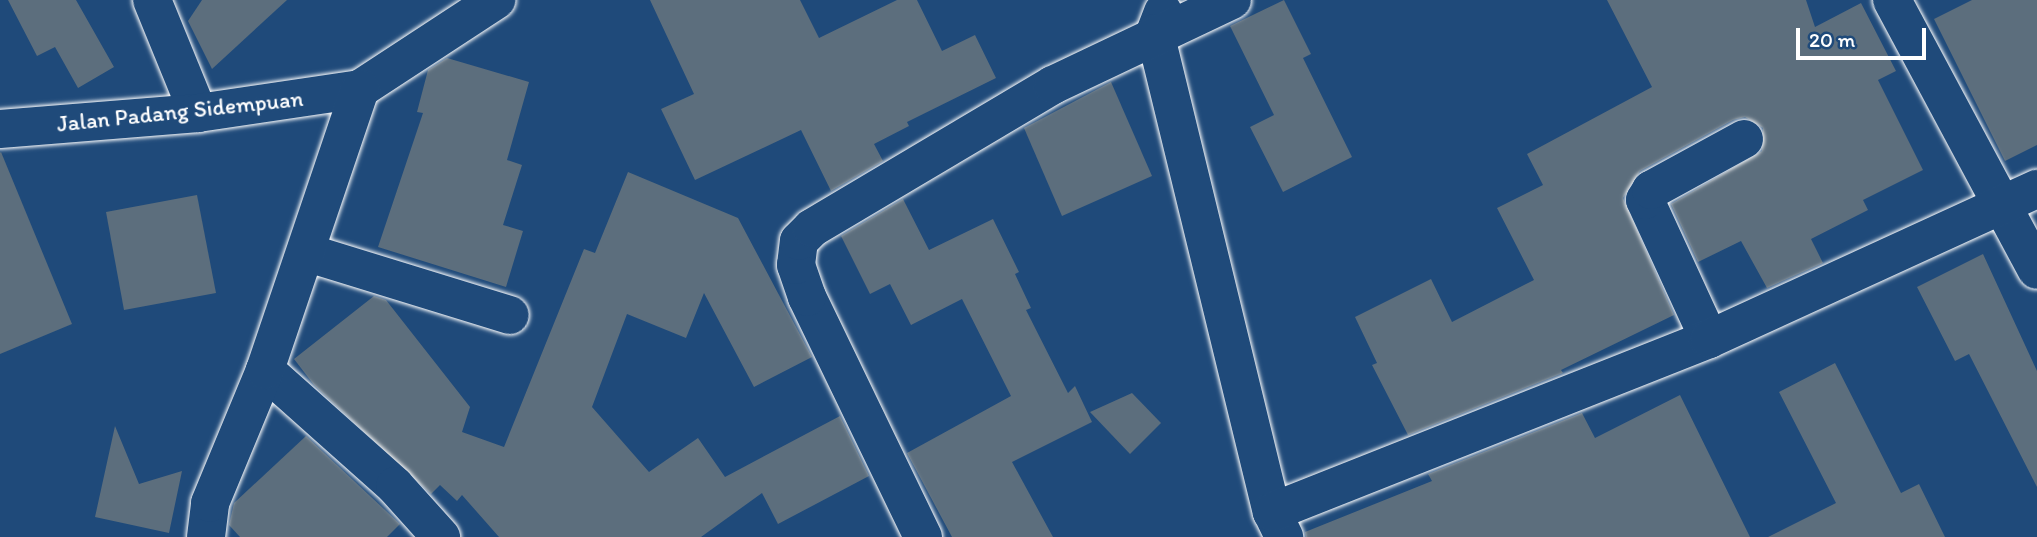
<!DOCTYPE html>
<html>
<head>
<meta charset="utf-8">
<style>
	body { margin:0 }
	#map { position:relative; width:2037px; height:537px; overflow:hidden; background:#1f4a7a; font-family:Itim,sans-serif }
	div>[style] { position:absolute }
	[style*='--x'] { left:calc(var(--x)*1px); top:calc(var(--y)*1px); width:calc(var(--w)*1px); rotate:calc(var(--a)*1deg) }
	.building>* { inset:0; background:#5c6e7d }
	.roads { filter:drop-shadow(0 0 2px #fff) drop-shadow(0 0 2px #fff) }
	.minor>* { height:38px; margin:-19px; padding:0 19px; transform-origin:19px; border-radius:19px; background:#1f4a7a }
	span { translate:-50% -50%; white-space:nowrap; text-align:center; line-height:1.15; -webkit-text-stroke:5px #1f4a7a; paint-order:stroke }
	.street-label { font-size:23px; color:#fff }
	.scale { position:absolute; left:1796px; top:28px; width:130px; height:32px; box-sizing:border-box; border:4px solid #fff; border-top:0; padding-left:9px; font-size:21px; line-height:24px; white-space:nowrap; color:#fff; -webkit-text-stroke:5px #1f4a7a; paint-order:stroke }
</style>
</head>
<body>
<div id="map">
	<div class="building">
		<i style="clip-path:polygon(8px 0,76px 0,114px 67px,78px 88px,55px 47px,37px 56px)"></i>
		<i style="clip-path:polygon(202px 0,287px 0,212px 69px,188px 21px)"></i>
		<i style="clip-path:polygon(650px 0,800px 0,819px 38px,897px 0,917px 0,942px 51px,975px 35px,996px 78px,907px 122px,909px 126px,874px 144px,883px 161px,831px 191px,801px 130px,695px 180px,661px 109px,694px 94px)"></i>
		<i style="clip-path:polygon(1284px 0,1311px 54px,1303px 58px,1352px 157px,1283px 192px,1250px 127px,1274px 115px,1230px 26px)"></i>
		<i style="clip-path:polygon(1607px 0,1806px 0,1815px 27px,1861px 3px,1896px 71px,1878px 80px,1923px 170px,1863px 200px,1868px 210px,1811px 239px,1823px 263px,1767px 288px,1741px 241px,1698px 262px,1671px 204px,1762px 151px,1763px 128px,1745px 117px,1733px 120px,1640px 171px,1623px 198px,1674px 315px,1561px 370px,1563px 373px,1408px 435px,1372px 365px,1377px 363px,1355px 317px,1431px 279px,1452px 322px,1534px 280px,1497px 208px,1543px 185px,1527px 154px,1652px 87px)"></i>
		<i style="clip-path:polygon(1972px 0,2037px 0,2037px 145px,2005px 161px,1934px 19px)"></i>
		<i style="clip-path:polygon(447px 58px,529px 82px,507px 160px,522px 165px,503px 225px,523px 231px,506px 287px,378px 247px,423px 113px,417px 112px,428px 70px)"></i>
		<i style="clip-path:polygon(1111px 82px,1152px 176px,1062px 216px,1024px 128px)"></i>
		<i style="clip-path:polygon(1px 152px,72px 324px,0 354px,0 153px)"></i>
		<i style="clip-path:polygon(628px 172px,738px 218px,812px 357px,754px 387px,704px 293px,686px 338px,627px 314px,592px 407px,649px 472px,698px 438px,725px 477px,840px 416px,869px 476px,778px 524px,762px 493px,701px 537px,499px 537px,462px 495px,457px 501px,440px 485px,431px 494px,314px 385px,294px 359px,374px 296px,386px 300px,470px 407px,462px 432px,504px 447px,584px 249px,595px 253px)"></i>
		<i style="clip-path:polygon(197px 195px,216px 293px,124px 310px,106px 212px)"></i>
		<i style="clip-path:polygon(903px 199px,929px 250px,993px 219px,1019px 272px,1015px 274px,1031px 308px,1026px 310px,1068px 393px,1075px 386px,1092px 422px,1012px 462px,1053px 537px,952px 537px,907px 453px,1011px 396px,962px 299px,911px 325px,890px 284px,870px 294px,841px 236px)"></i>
		<i style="clip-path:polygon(1983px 254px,2037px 371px,2037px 487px,1969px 354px,1955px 361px,1917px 287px)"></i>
		<i style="clip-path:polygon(1835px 363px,1901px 493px,1919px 484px,1945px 537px,1768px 537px,1836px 503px,1779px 392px)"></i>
		<i style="clip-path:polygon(1132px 393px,1161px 423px,1130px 454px,1090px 412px)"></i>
		<i style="clip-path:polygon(1680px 395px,1750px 537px,1306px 537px,1305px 532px,1432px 481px,1428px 474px,1582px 413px,1595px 438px)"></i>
		<i style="clip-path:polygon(115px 426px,139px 484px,182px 471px,169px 533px,95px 517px)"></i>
		<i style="clip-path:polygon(306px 436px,400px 524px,387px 537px,240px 537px,229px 525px,234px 503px)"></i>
	</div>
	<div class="roads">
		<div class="minor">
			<i style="--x:152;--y:0;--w:122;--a:67.8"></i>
			<i style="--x:1892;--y:0;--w:306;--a:61.8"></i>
			<i style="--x:1163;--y:12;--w:22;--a:111"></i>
			<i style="--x:1155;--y:33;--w:493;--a:76.3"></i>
			<i style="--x:1272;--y:512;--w:28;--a:64"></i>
			<i style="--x:0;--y:129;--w:199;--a:-4.6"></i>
			<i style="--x:198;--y:113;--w:164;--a:-8.4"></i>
			<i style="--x:360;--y:89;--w:163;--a:-33.2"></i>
			<i style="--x:308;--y:253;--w:211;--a:17.1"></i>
			<i style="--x:1709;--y:339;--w:153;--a:-114.7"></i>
			<i style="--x:1645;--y:200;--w:12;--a:-59"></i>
			<i style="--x:1651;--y:190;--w:106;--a:-28.7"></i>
			<i style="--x:265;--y:370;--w:174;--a:41.7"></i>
			<i style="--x:395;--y:486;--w:69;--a:48"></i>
			<i style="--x:1272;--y:512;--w:470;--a:-21.6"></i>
			<i style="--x:1709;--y:339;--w:361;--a:-24.6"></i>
			<i style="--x:206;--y:537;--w:34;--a:-83"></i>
			<i style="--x:210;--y:503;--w:144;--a:-67.5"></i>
			<i style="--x:265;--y:370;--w:297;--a:-71.3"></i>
			<i style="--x:923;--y:537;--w:267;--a:-115.8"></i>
			<i style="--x:807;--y:297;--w:34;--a:-109"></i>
			<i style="--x:796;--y:265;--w:24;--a:-83"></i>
			<i style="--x:799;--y:241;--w:18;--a:-45"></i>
			<i style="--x:812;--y:228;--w:280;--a:-30.7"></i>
			<i style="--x:1053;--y:85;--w:198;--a:-25.4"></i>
		</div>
	</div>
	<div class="street-label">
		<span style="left:180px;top:111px;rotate:-6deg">Jalan Padang Sidempuan</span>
	</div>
	<div class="scale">20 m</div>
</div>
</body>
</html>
